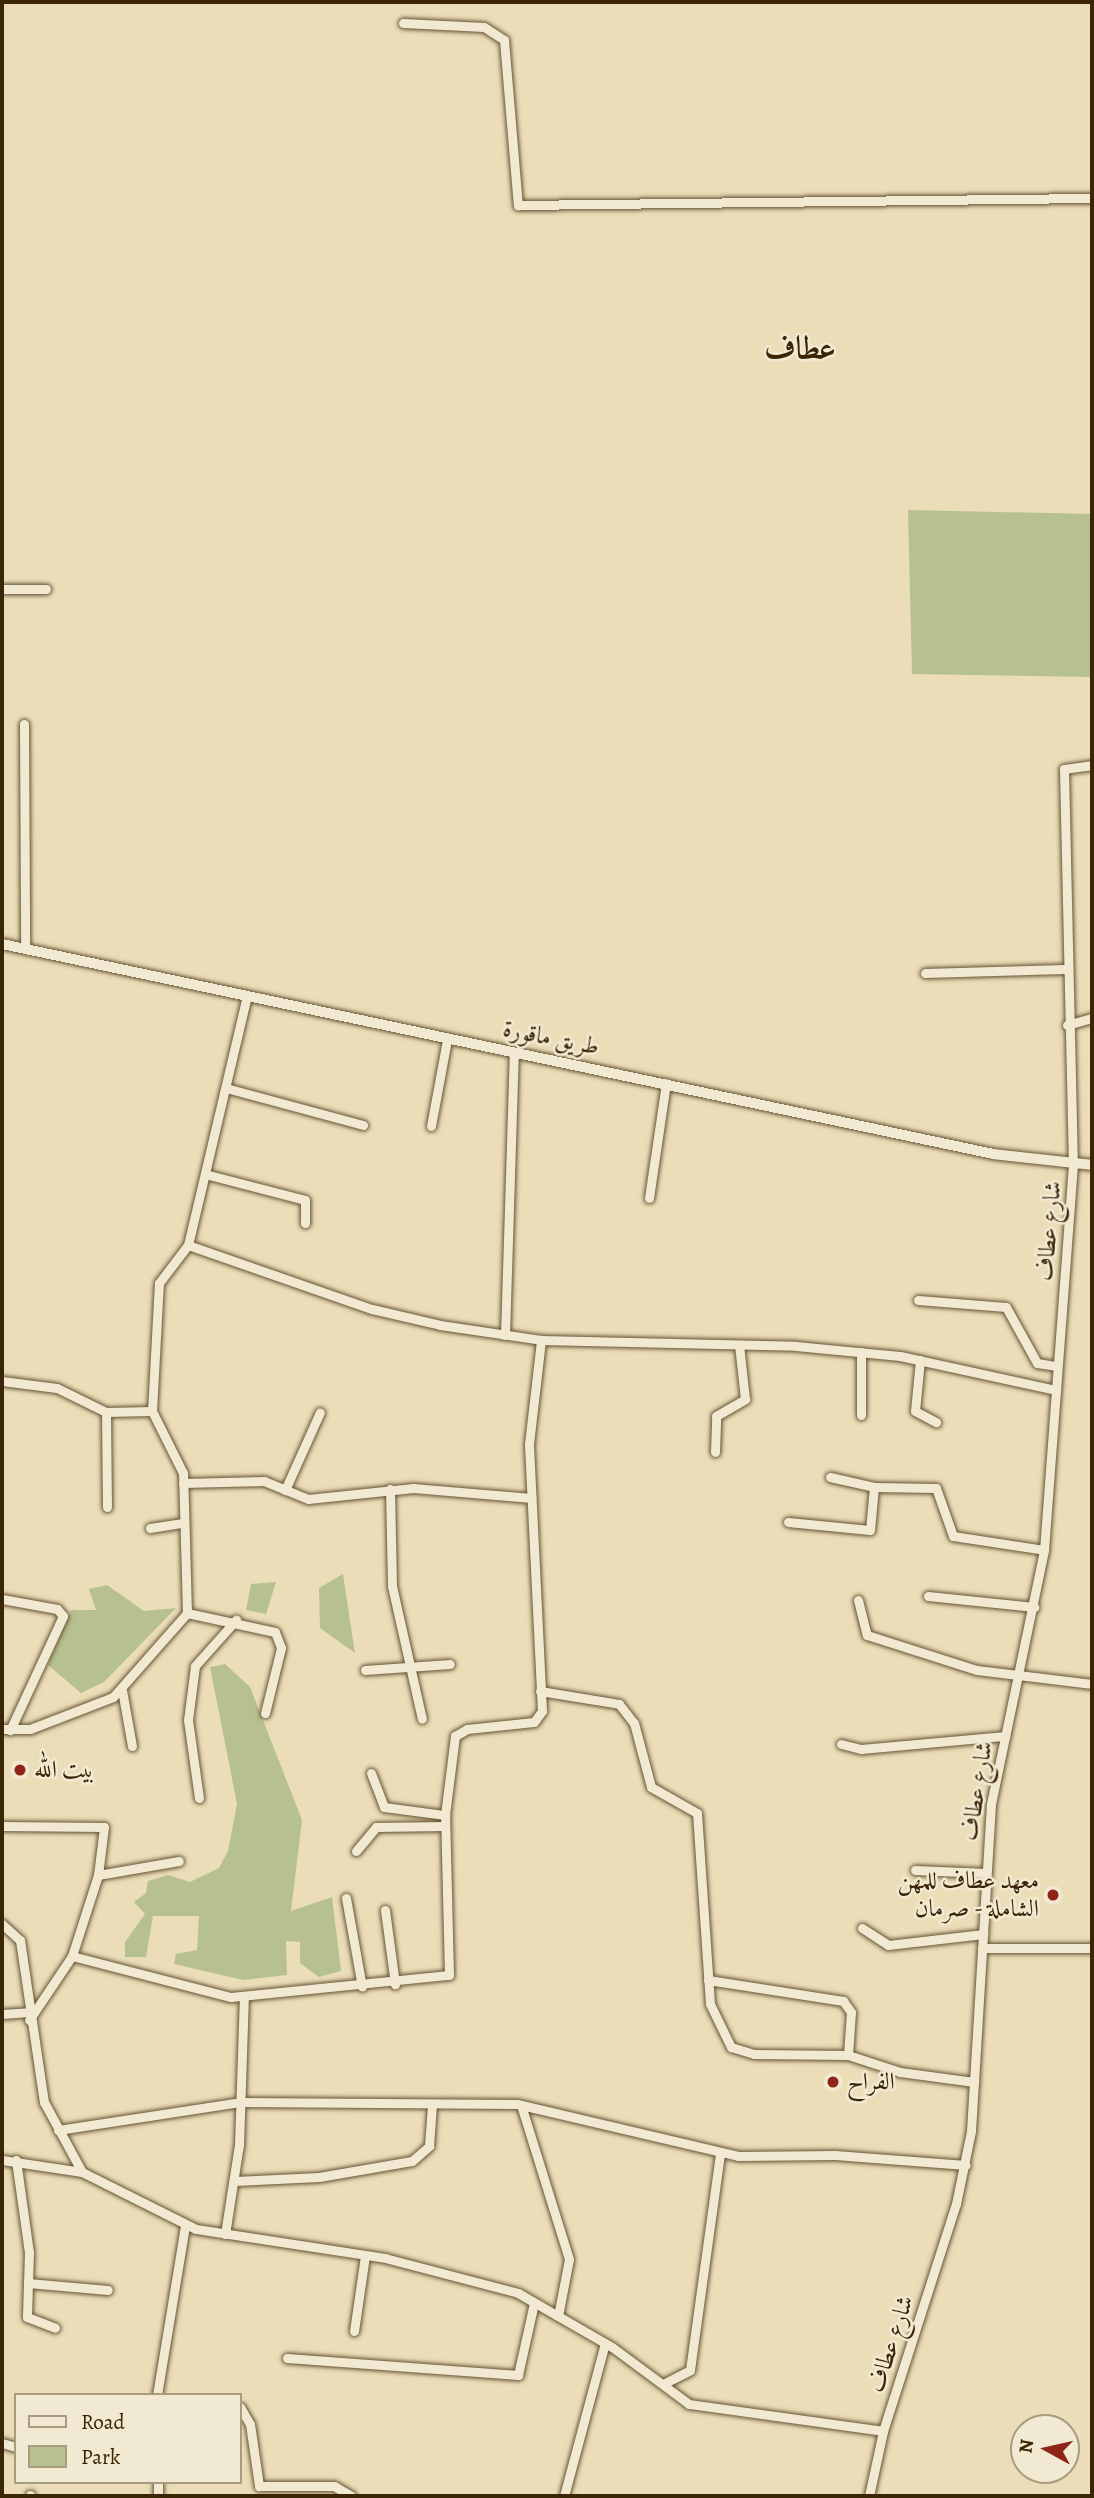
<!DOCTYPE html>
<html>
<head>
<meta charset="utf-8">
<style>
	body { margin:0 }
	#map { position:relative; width:1094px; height:2498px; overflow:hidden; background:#eaddb8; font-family:Alegreya,Amiri,serif }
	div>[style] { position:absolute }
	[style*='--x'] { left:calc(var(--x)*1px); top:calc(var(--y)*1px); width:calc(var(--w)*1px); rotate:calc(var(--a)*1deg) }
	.green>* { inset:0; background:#b6c18f }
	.roads { filter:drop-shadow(0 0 2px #675333) drop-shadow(0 0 2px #675333) }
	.minor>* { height:9px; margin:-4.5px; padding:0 4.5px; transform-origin:4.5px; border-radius:4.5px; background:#f1e9d1 }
	.tertiary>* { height:10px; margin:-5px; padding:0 5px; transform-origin:5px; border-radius:5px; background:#f1e9d1 }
	.dots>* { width:19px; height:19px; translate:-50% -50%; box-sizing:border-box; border:4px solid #f1e9d1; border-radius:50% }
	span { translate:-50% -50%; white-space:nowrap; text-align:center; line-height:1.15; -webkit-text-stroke:5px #f1e9d1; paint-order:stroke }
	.street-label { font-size:24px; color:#3b2507 }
	.poi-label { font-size:24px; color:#3b2507 }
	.left { translate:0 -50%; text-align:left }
	.right { translate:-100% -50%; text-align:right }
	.district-label { font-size:32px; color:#3b2507; font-weight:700 }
	.frame { position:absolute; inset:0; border:4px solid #3b2507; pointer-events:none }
	.legend { position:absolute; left:14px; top:2393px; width:228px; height:91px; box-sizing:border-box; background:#f1e9d1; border:2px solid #a89b80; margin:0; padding:9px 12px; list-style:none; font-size:21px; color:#3b2507 }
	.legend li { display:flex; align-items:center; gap:14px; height:35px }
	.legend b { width:35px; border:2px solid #a89b80 }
	.north { position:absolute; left:1010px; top:2414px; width:70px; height:70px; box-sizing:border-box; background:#f1e9d1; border:2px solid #a89b80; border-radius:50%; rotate:278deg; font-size:19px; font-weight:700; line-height:28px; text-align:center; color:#3b2507 }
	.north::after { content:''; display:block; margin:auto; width:24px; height:32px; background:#8f2418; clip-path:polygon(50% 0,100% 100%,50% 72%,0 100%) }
</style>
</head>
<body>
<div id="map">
	<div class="green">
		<i style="clip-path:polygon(908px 510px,1092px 514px,1092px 677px,912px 674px)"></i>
		<i style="clip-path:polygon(343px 1574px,350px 1621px,355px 1653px,320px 1628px,319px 1588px)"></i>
		<i style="clip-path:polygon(276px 1582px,266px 1614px,246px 1610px,251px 1584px)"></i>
		<i style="clip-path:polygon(107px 1585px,144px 1611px,176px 1608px,104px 1682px,81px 1693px,48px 1665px,71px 1610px,96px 1610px,89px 1589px)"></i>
		<i style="clip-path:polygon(225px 1664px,250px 1687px,302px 1820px,291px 1911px,332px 1897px,341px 1971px,319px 1977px,300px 1963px,300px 1942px,286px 1941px,287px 1975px,243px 1980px,174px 1964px,176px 1954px,197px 1950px,199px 1916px,153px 1916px,146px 1957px,125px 1957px,125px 1942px,145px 1914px,134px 1902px,146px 1893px,148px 1881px,168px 1875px,190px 1882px,219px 1868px,228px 1851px,237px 1804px,210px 1667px)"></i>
	</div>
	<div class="roads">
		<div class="minor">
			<i style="--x:403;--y:23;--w:81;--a:2.8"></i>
			<i style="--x:484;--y:27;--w:24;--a:33"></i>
			<i style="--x:504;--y:40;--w:166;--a:85.2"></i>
			<i style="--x:518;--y:205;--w:574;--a:-0.7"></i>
			<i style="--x:2;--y:589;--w:44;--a:0"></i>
			<i style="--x:24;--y:724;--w:225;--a:89.7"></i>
			<i style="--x:925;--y:973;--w:139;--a:-1.6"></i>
			<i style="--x:1067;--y:1025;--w:26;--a:-16"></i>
			<i style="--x:226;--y:1088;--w:142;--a:15.1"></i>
			<i style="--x:431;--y:1126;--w:87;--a:-79.5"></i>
			<i style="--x:205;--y:1174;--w:103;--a:14.6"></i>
			<i style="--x:305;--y:1200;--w:23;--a:90"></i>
			<i style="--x:649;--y:1198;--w:116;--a:-81.6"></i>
			<i style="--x:188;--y:1245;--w:195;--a:19.2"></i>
			<i style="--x:372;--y:1309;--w:70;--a:13.2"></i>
			<i style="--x:440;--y:1325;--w:102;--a:8.4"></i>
			<i style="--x:541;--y:1340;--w:255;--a:1.3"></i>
			<i style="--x:796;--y:1346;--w:104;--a:5.5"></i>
			<i style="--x:900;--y:1356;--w:160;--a:12.3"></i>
			<i style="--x:918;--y:1300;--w:88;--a:4.5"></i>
			<i style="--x:1006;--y:1307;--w:64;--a:61"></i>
			<i style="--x:1037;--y:1363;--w:20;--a:9"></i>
			<i style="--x:505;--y:1335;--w:283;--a:-88.2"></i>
			<i style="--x:861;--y:1352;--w:63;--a:90"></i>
			<i style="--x:920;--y:1360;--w:51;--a:95.6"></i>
			<i style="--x:915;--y:1411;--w:24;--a:28"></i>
			<i style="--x:2;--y:1381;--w:55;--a:7.3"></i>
			<i style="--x:57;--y:1388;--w:55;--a:26.1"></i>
			<i style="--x:106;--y:1412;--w:46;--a:-1.2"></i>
			<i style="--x:106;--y:1412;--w:95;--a:89.4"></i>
			<i style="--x:715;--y:1452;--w:36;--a:-88"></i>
			<i style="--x:716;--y:1416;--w:34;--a:-30"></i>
			<i style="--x:745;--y:1399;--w:54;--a:-96.3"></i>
			<i style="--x:830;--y:1477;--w:45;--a:12.8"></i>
			<i style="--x:874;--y:1487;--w:62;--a:0.9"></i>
			<i style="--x:936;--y:1488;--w:51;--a:70.5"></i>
			<i style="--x:953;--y:1536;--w:92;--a:8.7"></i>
			<i style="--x:183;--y:1483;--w:81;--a:-1.4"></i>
			<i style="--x:264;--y:1481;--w:48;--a:22.2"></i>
			<i style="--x:308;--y:1499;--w:106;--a:-6"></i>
			<i style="--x:413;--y:1488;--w:119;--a:4.8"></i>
			<i style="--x:390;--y:1489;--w:97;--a:88.8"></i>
			<i style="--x:392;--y:1586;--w:136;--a:77.3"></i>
			<i style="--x:285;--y:1490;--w:85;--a:-65.8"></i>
			<i style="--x:788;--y:1522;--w:82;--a:5.6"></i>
			<i style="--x:870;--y:1530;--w:43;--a:-84.7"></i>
			<i style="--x:150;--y:1528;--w:33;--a:-9"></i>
			<i style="--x:928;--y:1596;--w:107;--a:5.9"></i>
			<i style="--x:2;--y:1599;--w:56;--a:10.3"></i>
			<i style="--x:57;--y:1609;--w:9;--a:49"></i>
			<i style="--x:63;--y:1616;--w:126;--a:114.9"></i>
			<i style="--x:858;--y:1600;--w:36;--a:76"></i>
			<i style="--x:867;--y:1635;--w:115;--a:17.7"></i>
			<i style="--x:977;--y:1670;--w:116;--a:6.9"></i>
			<i style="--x:187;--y:1613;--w:90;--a:12.2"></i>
			<i style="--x:275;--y:1632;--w:17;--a:69"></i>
			<i style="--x:281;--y:1648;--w:67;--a:103.8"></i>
			<i style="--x:365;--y:1670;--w:85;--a:-4"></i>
			<i style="--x:122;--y:1690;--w:57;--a:79.9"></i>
			<i style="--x:540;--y:1691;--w:80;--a:9.3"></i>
			<i style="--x:619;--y:1704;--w:24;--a:52"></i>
			<i style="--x:634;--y:1723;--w:66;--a:75.1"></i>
			<i style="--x:651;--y:1787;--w:53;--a:29.5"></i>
			<i style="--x:697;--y:1813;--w:191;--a:86.1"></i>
			<i style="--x:710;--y:2004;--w:48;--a:64"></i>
			<i style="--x:731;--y:2047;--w:24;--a:17"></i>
			<i style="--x:754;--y:2054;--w:94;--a:0.6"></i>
			<i style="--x:848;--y:2055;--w:55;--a:18.1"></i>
			<i style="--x:900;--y:2072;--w:75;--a:7.7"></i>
			<i style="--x:2;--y:1729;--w:28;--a:0"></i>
			<i style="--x:30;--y:1729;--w:89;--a:-21.1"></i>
			<i style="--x:113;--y:1697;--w:112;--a:-48.6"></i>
			<i style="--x:187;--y:1613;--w:140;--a:-91.6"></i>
			<i style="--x:183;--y:1473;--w:69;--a:-116.6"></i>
			<i style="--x:152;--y:1411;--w:128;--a:-86.9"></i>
			<i style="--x:159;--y:1283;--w:48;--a:-52.7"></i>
			<i style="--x:188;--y:1245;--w:256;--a:-76.7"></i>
			<i style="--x:841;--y:1744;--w:21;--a:14"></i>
			<i style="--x:861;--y:1749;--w:145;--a:-5.2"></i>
			<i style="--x:371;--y:1773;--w:36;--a:69"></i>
			<i style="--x:384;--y:1807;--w:62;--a:7.5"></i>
			<i style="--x:199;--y:1798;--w:79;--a:-98"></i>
			<i style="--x:188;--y:1720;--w:54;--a:-82.6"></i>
			<i style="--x:195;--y:1666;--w:62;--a:-48.3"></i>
			<i style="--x:2;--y:1826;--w:102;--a:0.6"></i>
			<i style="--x:104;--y:1827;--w:48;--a:97.1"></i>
			<i style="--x:98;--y:1875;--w:85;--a:107.8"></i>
			<i style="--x:72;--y:1956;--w:77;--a:123.9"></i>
			<i style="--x:356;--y:1851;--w:31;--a:-50"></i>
			<i style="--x:376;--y:1827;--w:69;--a:-0.8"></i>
			<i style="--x:915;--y:1870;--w:71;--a:2.4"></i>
			<i style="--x:98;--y:1875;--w:82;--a:-9.8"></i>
			<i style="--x:346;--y:1898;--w:90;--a:79.8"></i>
			<i style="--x:385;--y:1910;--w:75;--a:82.3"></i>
			<i style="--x:2;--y:1924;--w:24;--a:42"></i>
			<i style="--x:20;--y:1940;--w:164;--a:81.6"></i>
			<i style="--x:44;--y:2102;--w:80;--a:61.5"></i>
			<i style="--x:862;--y:1928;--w:31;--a:33"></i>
			<i style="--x:888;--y:1945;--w:96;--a:-6.6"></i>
			<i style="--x:982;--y:1948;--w:110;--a:0"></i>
			<i style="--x:72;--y:1956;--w:164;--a:14.5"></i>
			<i style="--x:231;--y:1997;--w:219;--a:-5.8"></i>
			<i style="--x:449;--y:1975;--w:160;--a:-91.4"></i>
			<i style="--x:445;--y:1815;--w:80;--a:-82.8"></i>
			<i style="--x:455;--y:1736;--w:14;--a:-30"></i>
			<i style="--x:467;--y:1729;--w:67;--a:-6"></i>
			<i style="--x:534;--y:1722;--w:14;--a:-54"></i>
			<i style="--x:542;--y:1711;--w:267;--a:-92.8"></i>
			<i style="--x:529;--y:1444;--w:105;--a:-83.4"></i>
			<i style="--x:708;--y:1980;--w:137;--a:8.8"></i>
			<i style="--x:843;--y:2001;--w:14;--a:54"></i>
			<i style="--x:851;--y:2012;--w:43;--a:94"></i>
			<i style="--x:2;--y:2014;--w:27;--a:-4"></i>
			<i style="--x:521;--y:2105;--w:161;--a:72.7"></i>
			<i style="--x:569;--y:2259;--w:58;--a:100.9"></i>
			<i style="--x:58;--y:2130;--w:184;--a:-8.7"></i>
			<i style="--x:240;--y:2102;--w:277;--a:0.4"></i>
			<i style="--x:517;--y:2104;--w:227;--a:13.2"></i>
			<i style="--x:738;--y:2156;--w:97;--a:-0.6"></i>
			<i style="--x:835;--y:2155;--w:131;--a:4.4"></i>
			<i style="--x:2;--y:2160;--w:81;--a:8.5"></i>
			<i style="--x:82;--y:2172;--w:127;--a:26.6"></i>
			<i style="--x:196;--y:2229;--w:191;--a:8.7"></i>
			<i style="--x:385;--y:2258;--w:138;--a:14.7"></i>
			<i style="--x:518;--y:2293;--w:108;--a:29.9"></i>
			<i style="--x:612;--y:2347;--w:96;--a:36.5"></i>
			<i style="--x:689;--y:2404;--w:196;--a:7.9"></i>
			<i style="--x:16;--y:2160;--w:93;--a:82"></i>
			<i style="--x:29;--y:2252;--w:65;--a:91.8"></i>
			<i style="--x:27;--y:2317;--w:30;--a:21"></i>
			<i style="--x:235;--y:2181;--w:84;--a:-2.7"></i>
			<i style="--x:319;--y:2177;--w:94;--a:-9.8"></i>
			<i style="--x:412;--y:2161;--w:23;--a:-41"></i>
			<i style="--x:429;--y:2146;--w:41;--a:-85.8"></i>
			<i style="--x:225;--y:2234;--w:90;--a:-81.1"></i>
			<i style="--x:239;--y:2145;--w:148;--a:-88.1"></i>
			<i style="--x:28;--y:2283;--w:80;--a:5"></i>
			<i style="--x:354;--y:2331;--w:76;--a:-81.7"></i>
			<i style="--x:287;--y:2358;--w:232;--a:4.2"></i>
			<i style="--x:518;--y:2375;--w:74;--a:-77.5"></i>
			<i style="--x:663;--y:2384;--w:30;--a:-27"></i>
			<i style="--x:690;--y:2370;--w:219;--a:-82.1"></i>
			<i style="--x:157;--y:2395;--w:172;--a:-80.6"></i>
			<i style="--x:240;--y:2407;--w:20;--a:60"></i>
			<i style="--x:250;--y:2424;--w:63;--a:81.7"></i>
			<i style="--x:259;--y:2486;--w:75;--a:0"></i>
			<i style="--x:334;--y:2486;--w:20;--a:30"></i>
			<i style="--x:2;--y:2443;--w:15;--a:16"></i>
			<i style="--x:158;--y:2482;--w:14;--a:90"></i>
			<i style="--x:30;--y:2495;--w:1;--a:45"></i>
			<i style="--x:564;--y:2496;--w:158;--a:-75"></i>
			<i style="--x:869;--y:2496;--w:66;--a:-77.8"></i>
			<i style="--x:883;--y:2431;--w:238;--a:-72.2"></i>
			<i style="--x:956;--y:2204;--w:75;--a:-78.4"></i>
			<i style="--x:971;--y:2131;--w:328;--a:-86.5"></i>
			<i style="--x:991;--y:1804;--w:259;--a:-78.2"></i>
			<i style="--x:1044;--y:1550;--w:385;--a:-85.7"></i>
			<i style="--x:1073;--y:1166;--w:397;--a:-91.3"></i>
			<i style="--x:1064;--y:769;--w:28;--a:-8"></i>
		</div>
		<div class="tertiary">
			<i style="--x:2;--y:944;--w:1013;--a:11.96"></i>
			<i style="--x:993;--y:1154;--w:100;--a:6.3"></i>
		</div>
	</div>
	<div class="dots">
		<i style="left:20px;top:1770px;background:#8f2418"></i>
		<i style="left:1053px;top:1895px;background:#8f2418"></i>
		<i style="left:833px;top:2082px;background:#8f2418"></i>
	</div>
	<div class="street-label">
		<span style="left:551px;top:1038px;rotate:11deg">طريق ماقورة</span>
		<span style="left:1049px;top:1231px;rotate:-85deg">شارع عطاف</span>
		<span style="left:977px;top:1791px;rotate:-81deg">شارع عطاف</span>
		<span style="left:891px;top:2344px;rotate:-72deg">شارع عطاف</span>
	</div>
	<div class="poi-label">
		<span class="left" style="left:34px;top:1770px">بيت الله</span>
		<span class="right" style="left:1039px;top:1895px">معهد عطاف للمهن<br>الشاملة - صرمان</span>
		<span class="left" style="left:847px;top:2082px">الفراح</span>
	</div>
	<div class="district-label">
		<span style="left:800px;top:348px">عطاف</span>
	</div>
	<div class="frame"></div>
	<ul class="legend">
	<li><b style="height:9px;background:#f1e9d1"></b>Road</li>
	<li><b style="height:19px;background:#b6c18f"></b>Park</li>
	</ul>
	<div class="north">N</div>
</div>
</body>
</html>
